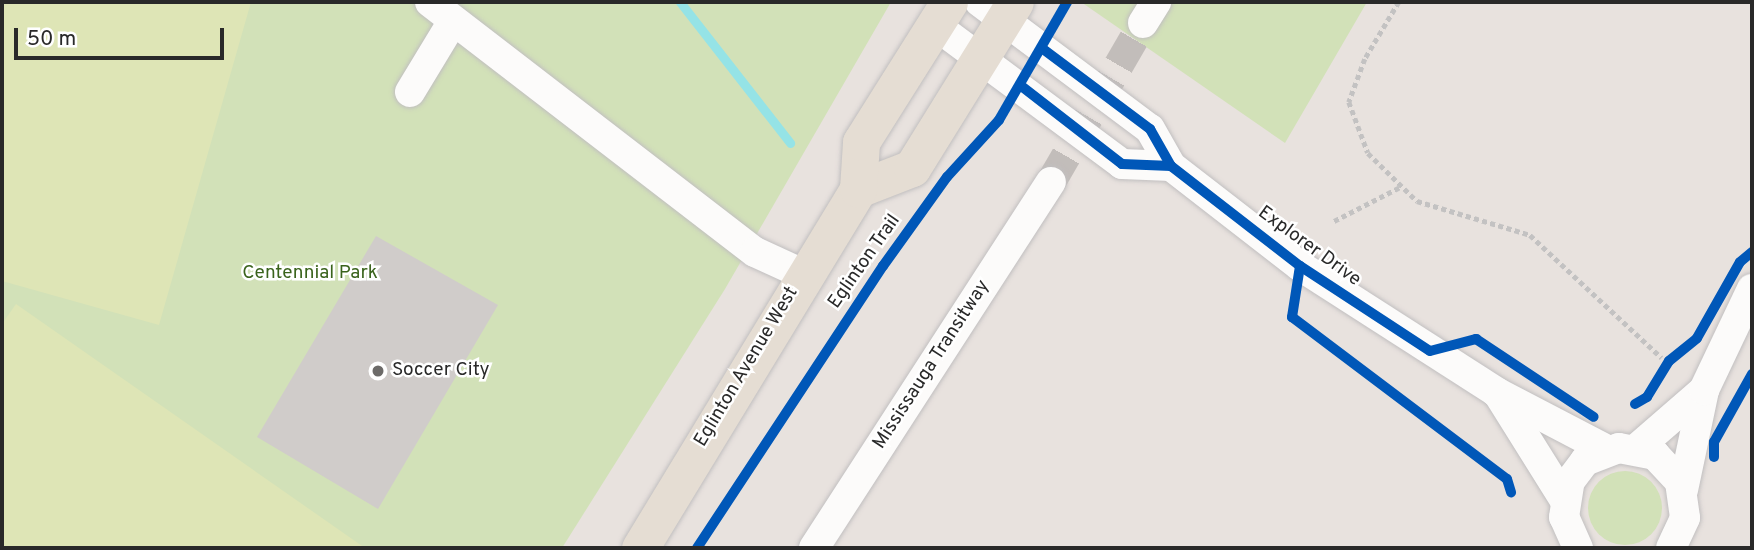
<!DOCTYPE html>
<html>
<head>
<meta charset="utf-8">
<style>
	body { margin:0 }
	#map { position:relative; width:1754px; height:550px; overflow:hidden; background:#e8e2de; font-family:Overpass,sans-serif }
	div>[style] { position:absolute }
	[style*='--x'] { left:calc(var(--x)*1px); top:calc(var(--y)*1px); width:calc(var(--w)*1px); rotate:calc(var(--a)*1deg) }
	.green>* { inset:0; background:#d2e1b8 }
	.round { border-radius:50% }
	.pitch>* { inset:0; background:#dee5b6 }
	.stream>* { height:9px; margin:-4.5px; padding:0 4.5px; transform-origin:4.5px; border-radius:4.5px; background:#95e3e6 }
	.building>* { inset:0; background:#d0ccca }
	.minor-tunnel>* { height:30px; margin-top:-15px; transform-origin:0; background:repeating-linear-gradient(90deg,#c2bdba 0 30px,transparent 0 45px) }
	.path>* { height:4.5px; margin-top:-2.25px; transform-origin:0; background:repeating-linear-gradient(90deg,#c3c2c2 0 5px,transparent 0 8.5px) }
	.roads { filter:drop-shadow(0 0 2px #c1bfc0) drop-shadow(0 0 2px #c1bfc0) }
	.minor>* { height:30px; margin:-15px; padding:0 15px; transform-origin:15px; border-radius:15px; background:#fcfbfa }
	.major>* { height:37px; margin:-18.5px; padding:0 18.5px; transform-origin:18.5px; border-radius:18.5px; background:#e5ddd3 }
	.cycleway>* { height:10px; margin:-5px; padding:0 5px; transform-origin:5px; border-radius:5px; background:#0057b8 }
	.dots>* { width:19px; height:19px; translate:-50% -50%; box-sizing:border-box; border:4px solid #fff; border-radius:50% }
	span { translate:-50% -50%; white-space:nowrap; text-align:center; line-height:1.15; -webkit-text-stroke:5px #fff; paint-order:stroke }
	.street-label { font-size:19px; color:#292929 }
	.park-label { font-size:19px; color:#3a631c }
	.poi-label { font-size:19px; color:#292929 }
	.left { translate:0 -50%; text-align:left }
	.frame { position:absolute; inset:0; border:4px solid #292929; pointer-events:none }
	.scale { position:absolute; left:14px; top:28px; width:210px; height:32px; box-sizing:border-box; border:4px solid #292929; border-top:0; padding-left:9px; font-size:21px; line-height:24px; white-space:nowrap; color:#292929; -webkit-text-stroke:5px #fff; paint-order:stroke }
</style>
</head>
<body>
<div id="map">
	<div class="green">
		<i style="clip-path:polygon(2px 2px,891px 2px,725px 289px,562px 548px,2px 548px)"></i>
		<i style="clip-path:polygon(1081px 2px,1367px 2px,1285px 143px)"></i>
		<i class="round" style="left:1588px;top:471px;width:74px;height:74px"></i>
	</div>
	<div class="pitch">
		<i style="clip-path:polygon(2px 2px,251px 2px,159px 325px,2px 281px)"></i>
		<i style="clip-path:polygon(16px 304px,365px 548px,2px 548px,2px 324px)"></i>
	</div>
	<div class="stream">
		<i style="--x:680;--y:2;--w:179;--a:52"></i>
	</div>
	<div class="building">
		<i style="clip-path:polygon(376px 236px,498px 305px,378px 509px,257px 437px)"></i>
	</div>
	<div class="minor-tunnel">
		<i style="--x:1051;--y:182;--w:184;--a:-59.9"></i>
	</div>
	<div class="path">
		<i style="--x:1399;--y:2;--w:66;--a:120.8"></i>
		<i style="--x:1365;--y:59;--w:46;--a:110.4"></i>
		<i style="--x:1349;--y:102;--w:54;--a:69.6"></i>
		<i style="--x:1368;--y:153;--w:69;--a:44.4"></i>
		<i style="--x:1417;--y:201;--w:118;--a:16.7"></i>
		<i style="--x:1530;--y:235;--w:180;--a:43"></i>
		<i style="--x:1334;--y:221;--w:76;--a:-27.2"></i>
	</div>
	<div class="roads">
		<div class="minor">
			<i style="--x:430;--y:2;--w:410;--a:37.6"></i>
			<i style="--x:755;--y:252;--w:53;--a:24.6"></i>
			<i style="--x:980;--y:2;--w:212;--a:36.8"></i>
			<i style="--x:1150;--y:129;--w:43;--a:60.4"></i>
			<i style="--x:1171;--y:166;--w:163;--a:37.8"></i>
			<i style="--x:1300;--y:266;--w:233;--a:32.7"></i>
			<i style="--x:1496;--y:392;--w:125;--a:27.6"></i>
			<i style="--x:1143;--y:23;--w:25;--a:-58"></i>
			<i style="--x:935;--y:25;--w:233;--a:36.6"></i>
			<i style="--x:1122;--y:164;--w:49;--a:2.3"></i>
			<i style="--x:410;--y:92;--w:83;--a:-58.8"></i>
			<i style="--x:1499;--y:395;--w:123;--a:58"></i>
			<i style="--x:1636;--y:449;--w:90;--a:-40.9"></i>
			<i style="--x:1683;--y:490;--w:102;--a:-78.1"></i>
			<i style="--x:1704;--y:390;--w:112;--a:-64.6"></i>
			<i style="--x:814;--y:548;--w:436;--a:-57.1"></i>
			<i style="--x:1578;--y:548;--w:34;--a:-114"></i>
			<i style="--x:1564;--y:517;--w:36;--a:-81"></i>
			<i style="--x:1570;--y:481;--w:25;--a:-53"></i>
			<i style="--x:1585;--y:461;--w:36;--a:-21"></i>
			<i style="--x:1619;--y:448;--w:37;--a:11"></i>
			<i style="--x:1655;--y:455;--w:37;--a:47"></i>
			<i style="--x:1680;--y:482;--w:36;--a:82"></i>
			<i style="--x:1685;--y:518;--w:33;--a:115"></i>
		</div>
		<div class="major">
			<i style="--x:858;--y:189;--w:58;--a:-21.3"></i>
			<i style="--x:912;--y:168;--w:195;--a:-58.2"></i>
			<i style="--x:640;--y:548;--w:420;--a:-58.7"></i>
			<i style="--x:858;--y:189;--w:47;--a:-86.3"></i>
			<i style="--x:861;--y:142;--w:165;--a:-57.8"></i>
		</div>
	</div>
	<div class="cycleway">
		<i style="--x:1043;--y:49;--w:134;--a:36.8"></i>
		<i style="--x:1150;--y:129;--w:43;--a:60.4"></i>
		<i style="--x:1171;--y:166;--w:163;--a:37.8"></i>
		<i style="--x:1300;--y:266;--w:155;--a:33.2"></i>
		<i style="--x:1430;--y:351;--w:48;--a:-14.6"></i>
		<i style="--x:1476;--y:339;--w:141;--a:33.5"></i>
		<i style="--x:1020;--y:85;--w:129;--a:37.8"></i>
		<i style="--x:1122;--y:164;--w:49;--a:2.3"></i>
		<i style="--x:1300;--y:266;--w:52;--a:98.9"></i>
		<i style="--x:1292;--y:317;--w:269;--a:37"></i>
		<i style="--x:1507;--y:479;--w:14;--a:73"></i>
		<i style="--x:1635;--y:404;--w:14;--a:-30"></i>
		<i style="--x:1647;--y:397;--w:42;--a:-58.6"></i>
		<i style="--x:1669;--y:361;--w:36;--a:-39"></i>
		<i style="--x:1697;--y:338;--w:87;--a:-60.5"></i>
		<i style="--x:1740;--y:262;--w:16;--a:-40"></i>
		<i style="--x:1714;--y:457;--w:15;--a:-90"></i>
		<i style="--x:1714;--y:442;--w:78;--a:-60.8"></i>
		<i style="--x:697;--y:548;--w:338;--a:-56.6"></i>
		<i style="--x:883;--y:266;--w:110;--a:-54.3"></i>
		<i style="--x:947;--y:177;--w:77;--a:-47.6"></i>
		<i style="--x:999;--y:120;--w:136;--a:-60"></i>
	</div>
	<div class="dots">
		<i style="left:378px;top:371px;background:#6c6a68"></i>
	</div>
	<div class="street-label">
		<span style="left:1309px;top:247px;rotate:36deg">Explorer Drive</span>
		<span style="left:865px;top:262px;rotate:-55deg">Eglinton Trail</span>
		<span style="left:932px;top:365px;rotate:-57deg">Mississauga Transitway</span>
		<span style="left:747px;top:367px;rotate:-59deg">Eglinton Avenue West</span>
	</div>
	<div class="park-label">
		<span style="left:310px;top:274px">Centennial Park</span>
	</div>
	<div class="poi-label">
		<span class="left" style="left:392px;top:371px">Soccer City</span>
	</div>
	<div class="frame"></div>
	<div class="scale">50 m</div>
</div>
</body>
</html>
